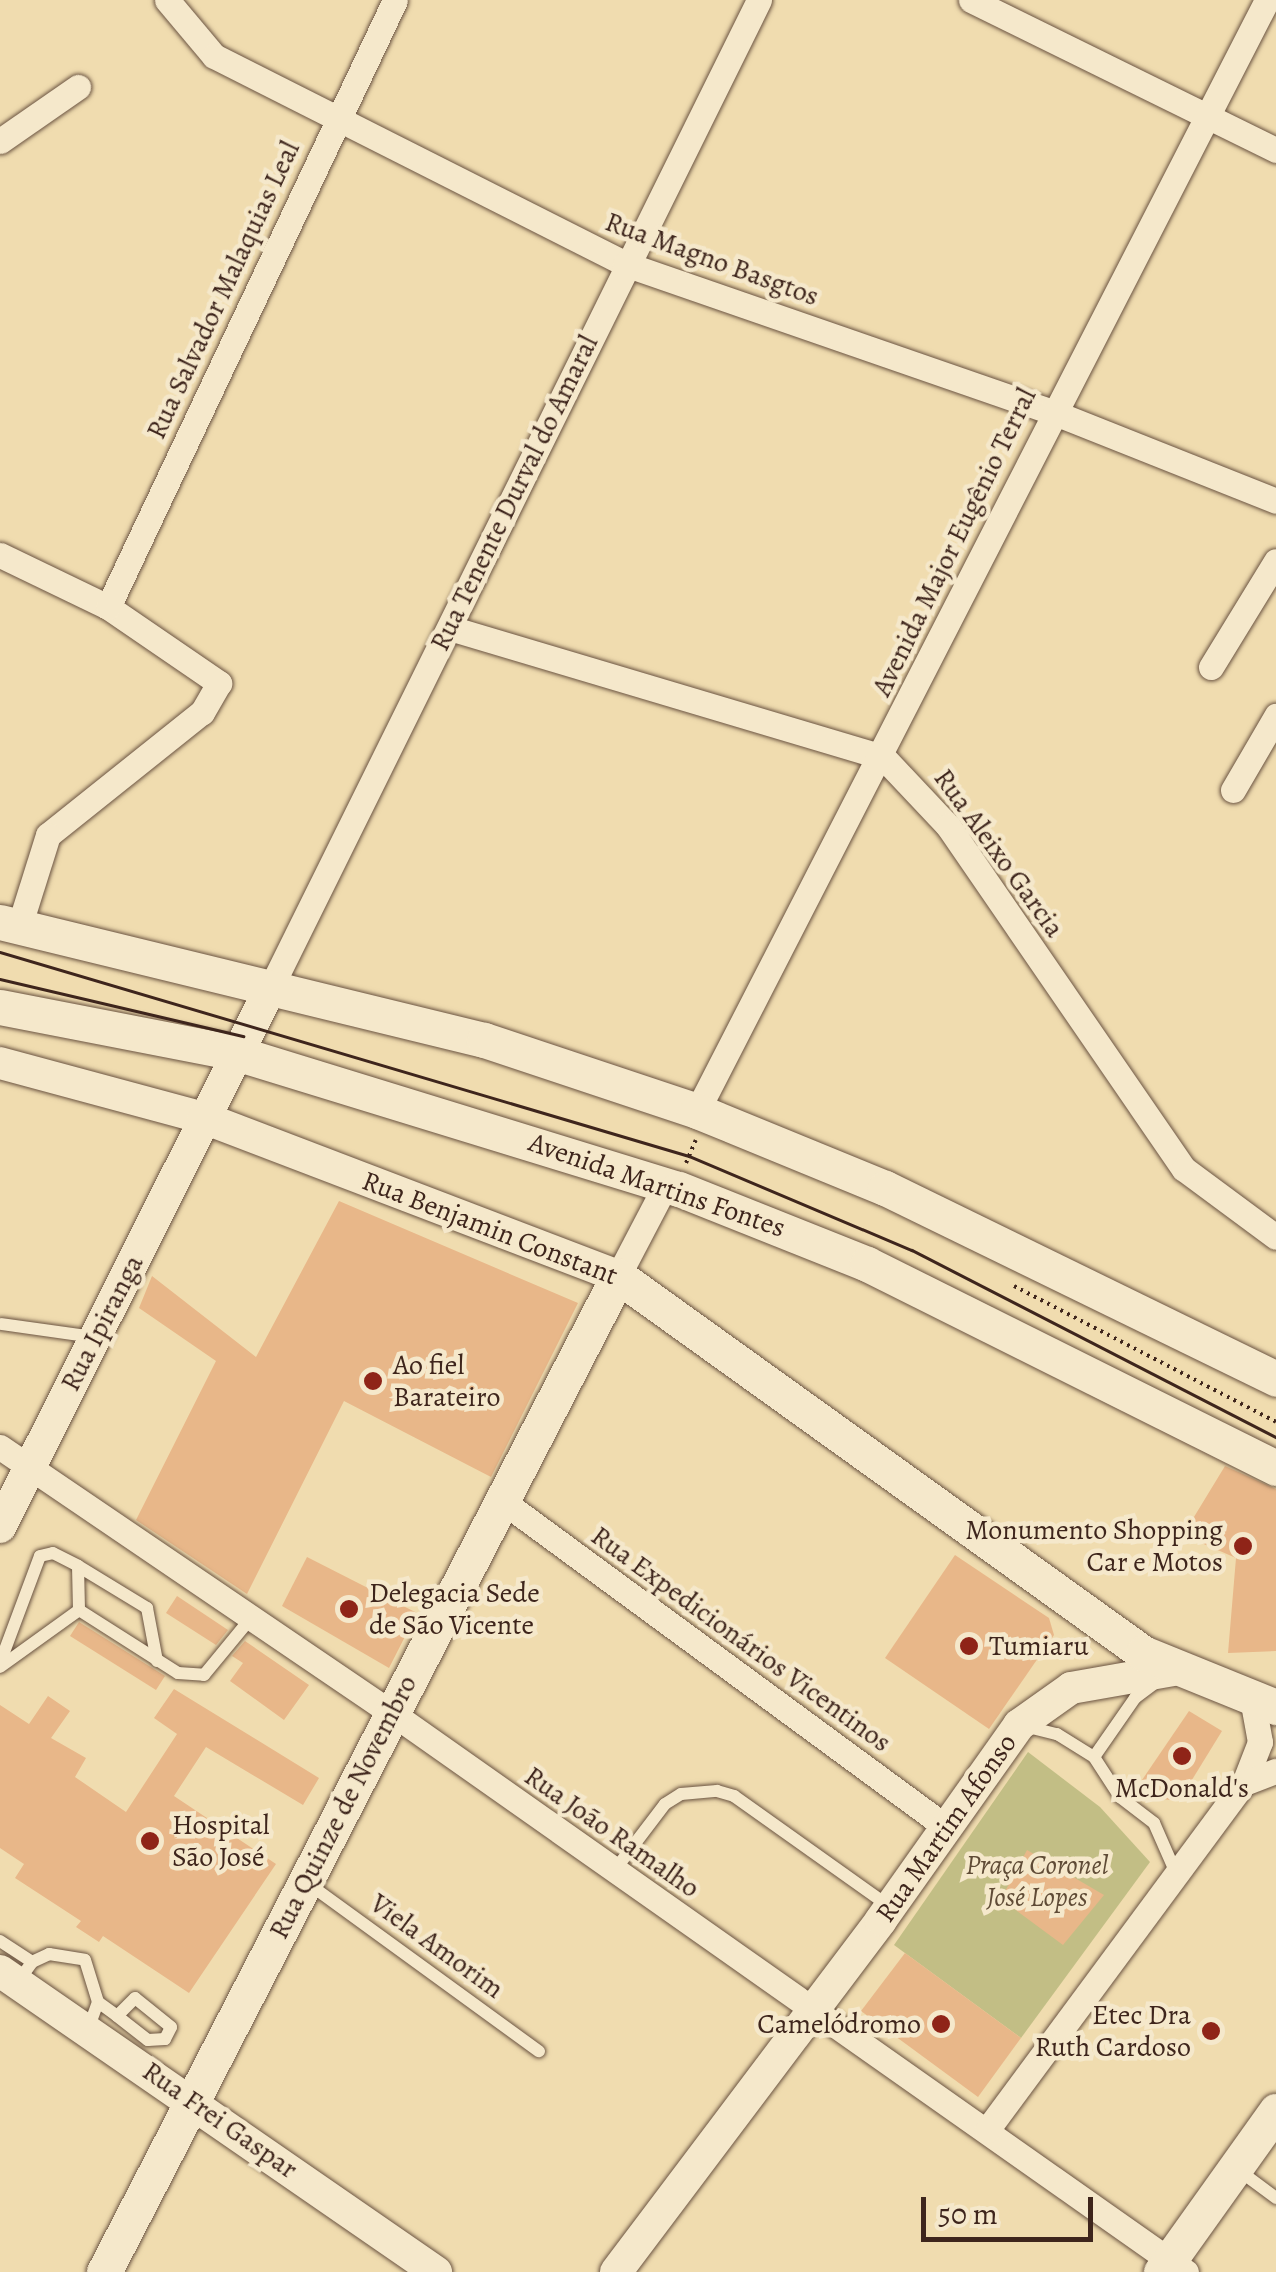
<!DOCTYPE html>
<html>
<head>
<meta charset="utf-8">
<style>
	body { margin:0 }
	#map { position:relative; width:1276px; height:2272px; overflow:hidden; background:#f0dcaf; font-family:Alegreya,serif }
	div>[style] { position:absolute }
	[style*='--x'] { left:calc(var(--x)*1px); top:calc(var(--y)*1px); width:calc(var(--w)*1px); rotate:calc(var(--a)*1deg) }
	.green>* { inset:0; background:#c2be85 }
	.building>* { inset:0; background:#e8b789 }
	.path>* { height:4px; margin-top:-2px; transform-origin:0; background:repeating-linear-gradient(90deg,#3e251c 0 2.5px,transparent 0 7.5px) }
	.roads { filter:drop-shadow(0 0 2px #6a5341) drop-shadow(0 0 2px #6a5341) }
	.service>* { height:12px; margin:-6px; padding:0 6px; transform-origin:6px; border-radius:6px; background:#f5e8cb }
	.minor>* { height:25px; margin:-12.5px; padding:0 12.5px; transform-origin:12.5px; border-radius:12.5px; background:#f5e8cb }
	.tertiary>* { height:32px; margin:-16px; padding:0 16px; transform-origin:16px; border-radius:16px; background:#f5e8cb }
	.secondary>* { height:35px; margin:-17.5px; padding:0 17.5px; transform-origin:17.5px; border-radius:17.5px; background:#f5e8cb }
	.tram>* { height:2.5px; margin:-1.25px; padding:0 1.25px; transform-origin:1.25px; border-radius:1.25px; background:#3e251c }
	.dots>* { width:28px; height:28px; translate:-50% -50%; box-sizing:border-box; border:5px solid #f5e8cb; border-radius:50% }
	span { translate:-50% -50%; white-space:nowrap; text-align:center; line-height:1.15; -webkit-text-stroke:9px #f5e8cb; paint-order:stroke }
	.street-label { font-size:28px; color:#3e251c }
	.poi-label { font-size:28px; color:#3e251c }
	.left { translate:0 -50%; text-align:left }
	.right { translate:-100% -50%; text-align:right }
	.park-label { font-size:28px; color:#5f4b36; font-style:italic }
	.scale { position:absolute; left:921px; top:2197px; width:172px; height:45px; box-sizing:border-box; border:5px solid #3e251c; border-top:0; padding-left:12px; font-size:30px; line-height:35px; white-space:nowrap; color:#3e251c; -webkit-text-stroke:8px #f5e8cb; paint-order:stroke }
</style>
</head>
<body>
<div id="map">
	<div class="green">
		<i style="clip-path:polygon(1028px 1752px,1100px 1807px,1150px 1862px,1021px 2038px,894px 1945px)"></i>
	</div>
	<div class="building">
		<i style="clip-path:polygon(339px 1201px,578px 1303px,491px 1477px,344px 1401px,247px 1594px,136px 1520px,216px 1361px,139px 1308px,152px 1276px,256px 1357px)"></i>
		<i style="clip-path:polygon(1225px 1466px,1276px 1489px,1276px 1651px,1228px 1653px,1236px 1558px,1183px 1535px)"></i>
		<i style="clip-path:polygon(955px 1555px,1049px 1618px,1054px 1635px,989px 1729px,885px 1658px)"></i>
		<i style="clip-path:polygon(307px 1557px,417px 1613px,389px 1668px,282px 1606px)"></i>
		<i style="clip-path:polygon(177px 1596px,228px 1630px,216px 1645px,166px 1613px)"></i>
		<i style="clip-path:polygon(79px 1622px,165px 1676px,156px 1690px,70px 1636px)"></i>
		<i style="clip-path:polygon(245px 1641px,309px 1685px,284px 1720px,230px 1681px,243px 1663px,232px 1656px)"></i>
		<i style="clip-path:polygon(174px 1689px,319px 1778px,303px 1805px,206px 1747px,174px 1796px,276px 1864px,189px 1993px,103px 1936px,99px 1942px,76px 1927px,81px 1921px,15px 1878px,24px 1864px,0 1848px,0 1705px,29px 1724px,48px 1696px,70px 1711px,51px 1738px,86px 1758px,75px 1777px,126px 1812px,177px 1734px,154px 1718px)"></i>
		<i style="clip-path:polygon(1189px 1711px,1222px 1731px,1179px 1801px,1162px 1799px,1142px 1780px)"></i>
		<i style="clip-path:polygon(1027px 1850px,1104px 1895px,1063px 1945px,1001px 1899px)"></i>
		<i style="clip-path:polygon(905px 1953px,1021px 2038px,978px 2097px,861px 2011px)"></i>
	</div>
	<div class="path">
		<i style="--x:686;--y:1163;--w:25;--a:-67"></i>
		<i style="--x:1014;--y:1286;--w:295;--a:27.4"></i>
	</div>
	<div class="roads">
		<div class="service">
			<i style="--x:1;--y:1324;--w:93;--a:8"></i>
			<i style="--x:78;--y:1566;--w:81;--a:31.3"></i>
			<i style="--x:147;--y:1608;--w:54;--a:79.3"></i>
			<i style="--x:0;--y:1663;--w:114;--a:-69.5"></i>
			<i style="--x:40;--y:1556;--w:13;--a:-13"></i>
			<i style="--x:53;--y:1553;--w:28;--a:27"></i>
			<i style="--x:78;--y:1566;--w:44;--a:88.7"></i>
			<i style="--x:0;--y:1667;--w:97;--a:-35.8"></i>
			<i style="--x:79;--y:1610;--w:117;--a:32.5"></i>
			<i style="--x:178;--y:1673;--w:26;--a:4"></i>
			<i style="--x:204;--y:1675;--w:74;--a:-50.5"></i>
			<i style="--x:1024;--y:1726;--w:34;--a:14"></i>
			<i style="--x:1057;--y:1734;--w:44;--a:31.9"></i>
			<i style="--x:1094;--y:1757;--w:48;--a:57"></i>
			<i style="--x:1120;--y:1797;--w:43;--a:37.4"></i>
			<i style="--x:1154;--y:1823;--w:55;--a:66.3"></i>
			<i style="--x:1094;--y:1757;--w:72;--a:-55.2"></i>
			<i style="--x:1135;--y:1698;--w:25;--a:-37"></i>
			<i style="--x:614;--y:1871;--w:84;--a:-52.7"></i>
			<i style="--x:665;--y:1804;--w:19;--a:-32"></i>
			<i style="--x:681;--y:1794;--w:36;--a:-5"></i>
			<i style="--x:717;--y:1791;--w:18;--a:16"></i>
			<i style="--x:734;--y:1796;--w:190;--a:35.4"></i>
			<i style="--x:306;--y:1882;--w:288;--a:36"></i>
			<i style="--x:0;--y:1941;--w:38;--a:33"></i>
			<i style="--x:17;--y:1983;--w:26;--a:-54"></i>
			<i style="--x:32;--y:1962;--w:19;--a:-25"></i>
			<i style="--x:49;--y:1954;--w:36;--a:9"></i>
			<i style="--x:85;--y:1960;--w:44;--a:72.8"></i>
			<i style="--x:98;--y:2002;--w:29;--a:110"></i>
			<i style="--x:98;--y:2002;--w:24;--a:36"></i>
			<i style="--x:117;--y:2016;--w:39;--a:38"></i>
			<i style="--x:148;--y:2040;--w:17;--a:-3"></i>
			<i style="--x:165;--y:2039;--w:13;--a:-63"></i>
			<i style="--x:171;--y:2027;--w:46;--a:-141.1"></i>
			<i style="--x:135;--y:1998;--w:25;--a:135"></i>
			<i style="--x:1237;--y:2169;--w:49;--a:36.6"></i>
		</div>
		<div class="minor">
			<i style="--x:167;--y:0;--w:73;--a:50"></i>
			<i style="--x:214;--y:56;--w:461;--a:26.8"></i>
			<i style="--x:625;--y:264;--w:450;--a:19.1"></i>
			<i style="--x:1050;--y:411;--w:243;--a:21.7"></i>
			<i style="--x:971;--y:0;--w:340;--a:26.2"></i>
			<i style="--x:0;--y:141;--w:95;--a:-34.7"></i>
			<i style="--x:0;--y:555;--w:120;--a:25.7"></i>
			<i style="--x:108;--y:607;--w:135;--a:34.4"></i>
			<i style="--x:219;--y:683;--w:34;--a:120"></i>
			<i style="--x:202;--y:712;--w:197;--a:141.4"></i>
			<i style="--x:48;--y:835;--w:96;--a:107.5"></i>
			<i style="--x:108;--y:607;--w:671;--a:-64.69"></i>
			<i style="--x:450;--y:628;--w:452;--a:16.6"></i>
			<i style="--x:883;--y:757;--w:95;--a:46.7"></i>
			<i style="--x:948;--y:826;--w:416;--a:55.5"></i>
			<i style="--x:1184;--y:1169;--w:114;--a:36.5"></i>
			<i style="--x:1211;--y:667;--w:124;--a:-58.5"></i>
			<i style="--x:1233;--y:790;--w:86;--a:-59.8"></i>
			<i style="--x:271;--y:987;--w:1101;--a:-63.69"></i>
			<i style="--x:697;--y:1111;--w:1249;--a:-62.84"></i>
			<i style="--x:618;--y:1276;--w:104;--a:-62.4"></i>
			<i style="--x:0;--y:1447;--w:474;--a:34.2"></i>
			<i style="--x:392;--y:1713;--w:971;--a:35.15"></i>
			<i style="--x:501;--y:1500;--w:552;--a:36.31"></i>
			<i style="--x:1244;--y:1783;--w:44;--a:-68.7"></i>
			<i style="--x:1260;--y:1742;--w:45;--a:-100.3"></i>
			<i style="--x:987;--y:2130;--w:432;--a:-53.5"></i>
			<i style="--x:1244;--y:1783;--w:34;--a:-21"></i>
		</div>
		<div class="tertiary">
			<i style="--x:0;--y:1063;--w:211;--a:15.1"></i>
			<i style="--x:204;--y:1118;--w:443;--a:20.9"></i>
			<i style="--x:0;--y:1527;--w:604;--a:-63.35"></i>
			<i style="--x:0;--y:1971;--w:530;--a:34.62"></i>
			<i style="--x:616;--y:2272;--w:441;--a:-53"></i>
			<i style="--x:881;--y:1920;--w:239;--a:-54.7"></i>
			<i style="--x:1019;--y:1725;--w:64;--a:-35.4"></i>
			<i style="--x:1071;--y:1688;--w:104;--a:-10"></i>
		</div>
		<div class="secondary">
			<i style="--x:0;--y:922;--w:498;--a:13.7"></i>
			<i style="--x:484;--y:1040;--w:225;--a:18.4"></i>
			<i style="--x:697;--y:1111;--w:203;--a:22.3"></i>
			<i style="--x:885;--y:1188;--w:435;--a:26"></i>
			<i style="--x:0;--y:1007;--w:240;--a:11"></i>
			<i style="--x:236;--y:1053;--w:463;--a:17.1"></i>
			<i style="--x:679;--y:1189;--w:202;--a:21.7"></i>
			<i style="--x:867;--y:1264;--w:457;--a:26.5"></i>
			<i style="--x:104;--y:2272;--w:1121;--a:-62.7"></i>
			<i style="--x:618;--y:1276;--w:646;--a:35.68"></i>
			<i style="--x:1143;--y:1653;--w:144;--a:22.1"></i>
			<i style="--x:1161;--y:2272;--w:198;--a:-54.5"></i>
		</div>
	</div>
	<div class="tram">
		<i style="--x:0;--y:952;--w:719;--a:16.49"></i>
		<i style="--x:689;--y:1156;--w:242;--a:22.9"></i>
		<i style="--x:912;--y:1250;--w:409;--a:27.2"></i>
		<i style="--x:0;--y:979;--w:250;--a:13.2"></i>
	</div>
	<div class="dots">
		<i style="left:373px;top:1381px;background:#8f2418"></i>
		<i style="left:1243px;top:1546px;background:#8f2418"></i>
		<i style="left:349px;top:1609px;background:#8f2418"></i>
		<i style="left:969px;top:1646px;background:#8f2418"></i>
		<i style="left:1182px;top:1756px;background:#8f2418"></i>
		<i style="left:150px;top:1841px;background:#8f2418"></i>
		<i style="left:941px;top:2024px;background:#8f2418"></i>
		<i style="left:1211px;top:2031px;background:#8f2418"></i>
	</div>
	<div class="street-label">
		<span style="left:712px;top:259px;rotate:20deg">Rua Magno Basgtos</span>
		<span style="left:223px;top:290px;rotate:-65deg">Rua Salvador Malaquias Leal</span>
		<span style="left:514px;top:493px;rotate:-64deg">Rua Tenente Durval do Amaral</span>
		<span style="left:954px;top:542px;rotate:-64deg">Avenida Major Eugênio Terral</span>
		<span style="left:999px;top:853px;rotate:54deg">Rua Aleixo Garcia</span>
		<span style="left:657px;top:1185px;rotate:19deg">Avenida Martins Fontes</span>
		<span style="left:490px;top:1228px;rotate:21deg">Rua Benjamin Constant</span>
		<span style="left:102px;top:1323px;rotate:-63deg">Rua Ipiranga</span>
		<span style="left:741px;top:1639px;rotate:36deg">Rua Expedicionários Vicentinos</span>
		<span style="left:343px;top:1807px;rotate:-63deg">Rua Quinze de Novembro</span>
		<span style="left:946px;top:1828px;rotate:-55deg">Rua Martim Afonso</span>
		<span style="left:612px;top:1832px;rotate:35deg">Rua João Ramalho</span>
		<span style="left:437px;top:1946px;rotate:36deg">Viela Amorim</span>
		<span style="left:220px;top:2120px;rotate:35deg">Rua Frei Gaspar</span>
	</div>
	<div class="poi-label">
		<span class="left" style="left:393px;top:1381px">Ao fiel<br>Barateiro</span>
		<span class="right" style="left:1223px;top:1546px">Monumento Shopping<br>Car e Motos</span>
		<span class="left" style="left:369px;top:1609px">Delegacia Sede<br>de São Vicente</span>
		<span class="left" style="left:989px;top:1646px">Tumiaru</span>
		<span style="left:1182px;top:1788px">McDonald's</span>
		<span class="left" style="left:172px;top:1841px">Hospital<br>São José</span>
		<span class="right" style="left:1191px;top:2031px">Etec Dra<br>Ruth Cardoso</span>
		<span class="right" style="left:921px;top:2024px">Camelódromo</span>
	</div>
	<div class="park-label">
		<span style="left:1037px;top:1881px">Praça Coronel<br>José Lopes</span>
	</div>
	<div class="scale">50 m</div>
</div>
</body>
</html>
